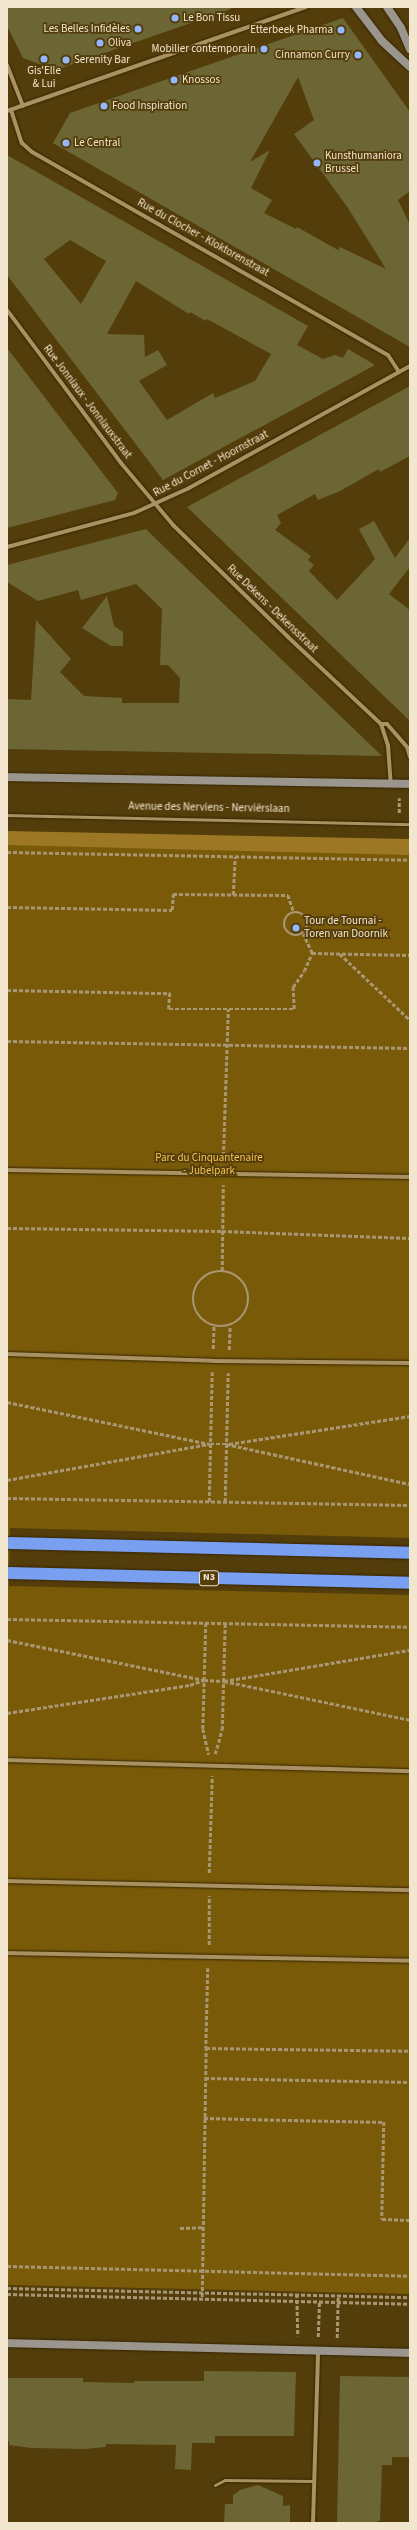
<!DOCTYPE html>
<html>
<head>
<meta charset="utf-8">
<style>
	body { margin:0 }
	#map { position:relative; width:417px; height:2530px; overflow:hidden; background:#533d0b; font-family:"Source Sans 3",sans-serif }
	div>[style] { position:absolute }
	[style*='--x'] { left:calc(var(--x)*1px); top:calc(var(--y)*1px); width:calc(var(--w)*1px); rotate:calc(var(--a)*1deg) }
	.green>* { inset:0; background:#795a09 }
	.forest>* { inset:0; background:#9c7724 }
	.building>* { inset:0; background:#6b6634 }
	.path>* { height:2.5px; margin-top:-1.25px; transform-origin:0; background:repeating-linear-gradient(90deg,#a99773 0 4px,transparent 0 6px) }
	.path>.ring { margin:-1.25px; padding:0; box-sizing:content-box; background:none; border:2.5px solid #a99773; border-radius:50% }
	.roads { filter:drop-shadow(0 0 1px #352500) drop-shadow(0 0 1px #352500) }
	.lane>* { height:3px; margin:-1.5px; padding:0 1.5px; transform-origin:1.5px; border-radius:1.5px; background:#a99162 }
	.street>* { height:4px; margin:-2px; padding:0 2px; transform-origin:2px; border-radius:2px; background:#a99162 }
	.secondary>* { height:8px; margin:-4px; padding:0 4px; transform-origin:4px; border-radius:4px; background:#9a958d }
	.highway>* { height:12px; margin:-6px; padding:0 6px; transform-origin:6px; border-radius:6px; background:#789ff0 }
	.dots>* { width:11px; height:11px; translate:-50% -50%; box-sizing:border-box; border:2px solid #533d0b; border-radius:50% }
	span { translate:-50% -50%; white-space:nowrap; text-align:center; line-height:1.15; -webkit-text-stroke:3.5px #533d0b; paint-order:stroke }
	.shield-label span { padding:1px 3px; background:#533d0b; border:1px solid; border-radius:3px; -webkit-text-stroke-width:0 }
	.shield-label { font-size:10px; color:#f3e6ce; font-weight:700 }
	.poi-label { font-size:11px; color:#f3e6ce }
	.left { translate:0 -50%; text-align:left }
	.right { translate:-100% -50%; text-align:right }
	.street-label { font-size:11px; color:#f3e6ce }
	.park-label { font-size:11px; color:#f6c356 }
	.frame { position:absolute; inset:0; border:8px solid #f3e6ce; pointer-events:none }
</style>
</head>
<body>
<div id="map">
	<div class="green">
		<i style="clip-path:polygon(7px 832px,410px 840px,410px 1538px,10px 1528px,9px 1586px,410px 1595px,410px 2294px,7px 2285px)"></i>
	</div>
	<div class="forest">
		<i style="clip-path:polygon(7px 831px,410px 839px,410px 855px,7px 845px)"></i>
	</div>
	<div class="building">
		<i style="clip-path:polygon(7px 7px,230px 7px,231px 9px,56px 70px,23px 58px,7px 26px)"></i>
		<i style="clip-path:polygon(evenodd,343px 18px,410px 112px,410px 191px,398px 200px,410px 225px,410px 347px,53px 143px,70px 113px,343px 18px,298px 77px,314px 120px,294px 134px,348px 208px,386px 269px,340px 247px,338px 250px,297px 227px,296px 229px,264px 213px,272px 200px,251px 188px,270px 150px,250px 162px,298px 77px)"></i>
		<i style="clip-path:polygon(evenodd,7px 155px,308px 326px,297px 345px,323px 359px,335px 355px,343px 358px,348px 349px,375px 365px,163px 480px,7px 275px,7px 155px,70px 240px,106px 261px,81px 304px,44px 259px,70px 240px,7px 155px,136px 281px,189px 314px,190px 312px,206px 321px,207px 319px,271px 354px,255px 381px,215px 398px,213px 393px,167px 420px,139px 381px,167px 365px,158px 350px,145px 357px,144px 335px,107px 334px,136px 281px)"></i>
		<i style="clip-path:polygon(7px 348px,118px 493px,115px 500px,7px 528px)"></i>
		<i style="clip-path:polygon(410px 386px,410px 456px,380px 472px,379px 469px,340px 491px,318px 500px,315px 494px,277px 515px,281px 523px,275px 530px,311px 556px,308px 560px,314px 565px,309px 571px,337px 600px,375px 559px,359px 529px,374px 521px,395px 558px,410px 538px,410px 567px,389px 594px,410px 610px,410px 721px,187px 507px)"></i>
		<i style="clip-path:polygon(146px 529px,156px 539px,382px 756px,7px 749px,7px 699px,31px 700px,36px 620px,71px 659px,60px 672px,84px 696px,122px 698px,122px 703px,179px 703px,180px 678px,168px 665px,160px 665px,162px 609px,136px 584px,81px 600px,78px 590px,38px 601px,7px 582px,7px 565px)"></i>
		<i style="clip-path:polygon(107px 596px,114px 626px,123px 632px,123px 646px,111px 646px,82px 628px)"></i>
		<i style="clip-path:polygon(204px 2371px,296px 2372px,294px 2436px,215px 2436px,215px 2443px,192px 2443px,191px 2470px,175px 2469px,176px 2445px,106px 2444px,106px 2447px,84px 2449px,31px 2448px,9px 2445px,9px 2441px,7px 2441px,7px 2378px,83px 2378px,83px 2382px,134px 2383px,134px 2381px,204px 2381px)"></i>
		<i style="clip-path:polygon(340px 2376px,410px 2377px,410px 2457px,392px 2457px,392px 2465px,382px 2465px,380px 2521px,377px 2521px,377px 2523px,337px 2523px)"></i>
		<i style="clip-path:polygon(258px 2485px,283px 2496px,283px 2506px,290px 2505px,290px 2523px,224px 2523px,225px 2504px,233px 2504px,233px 2495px,240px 2490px)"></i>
	</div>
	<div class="path">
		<i style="--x:399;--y:813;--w:15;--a:-90"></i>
		<i style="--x:7;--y:852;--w:403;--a:1.1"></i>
		<i style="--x:233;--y:895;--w:38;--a:-87"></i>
		<i style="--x:7;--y:907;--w:165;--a:1"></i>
		<i style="--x:172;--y:910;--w:16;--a:-86"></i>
		<i style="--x:173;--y:894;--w:115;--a:0.5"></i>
		<i style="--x:288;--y:895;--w:18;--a:71"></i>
		<i class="ring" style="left:284px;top:912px;width:21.5px;height:21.5px"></i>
		<i style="--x:312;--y:953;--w:98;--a:1.2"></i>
		<i style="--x:340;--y:954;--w:96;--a:43.3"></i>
		<i style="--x:7;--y:990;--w:163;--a:1.1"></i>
		<i style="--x:170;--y:993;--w:16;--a:94"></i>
		<i style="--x:169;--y:1009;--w:125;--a:0"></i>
		<i style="--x:294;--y:1009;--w:22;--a:-93"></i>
		<i style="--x:293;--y:987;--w:19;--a:-55"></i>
		<i style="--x:304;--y:971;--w:20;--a:-66"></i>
		<i style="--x:312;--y:953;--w:21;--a:-115"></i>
		<i style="--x:7;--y:1041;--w:403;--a:1"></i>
		<i style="--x:223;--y:1162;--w:153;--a:-88.1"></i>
		<i style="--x:7;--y:1228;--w:215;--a:0.8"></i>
		<i style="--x:222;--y:1231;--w:188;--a:2.1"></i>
		<i style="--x:222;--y:1271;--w:86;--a:-89.3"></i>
		<i class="ring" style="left:193px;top:1271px;width:53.5px;height:53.5px"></i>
		<i style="--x:213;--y:1349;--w:23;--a:-88"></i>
		<i style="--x:229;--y:1350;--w:24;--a:-88"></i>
		<i style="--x:7;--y:1402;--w:207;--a:11.7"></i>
		<i style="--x:210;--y:1444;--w:16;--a:0"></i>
		<i style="--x:226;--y:1444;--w:188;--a:12.3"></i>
		<i style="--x:229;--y:1444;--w:183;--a:-8.8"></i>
		<i style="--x:7;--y:1480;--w:205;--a:-10.1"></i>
		<i style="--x:7;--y:1498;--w:403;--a:1"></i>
		<i style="--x:209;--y:1502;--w:130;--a:-88.7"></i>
		<i style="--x:225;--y:1502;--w:129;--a:-88.7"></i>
		<i style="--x:7;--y:1619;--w:403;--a:1.1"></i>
		<i style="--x:206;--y:1623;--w:106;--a:91.6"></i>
		<i style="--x:203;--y:1729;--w:26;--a:77"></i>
		<i style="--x:7;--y:1640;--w:201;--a:11.5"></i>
		<i style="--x:224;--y:1681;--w:190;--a:11.8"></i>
		<i style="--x:7;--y:1713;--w:185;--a:-8.7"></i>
		<i style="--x:190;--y:1685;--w:15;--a:-20"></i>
		<i style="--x:204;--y:1680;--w:20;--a:3"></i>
		<i style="--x:224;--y:1681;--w:189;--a:-9.5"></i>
		<i style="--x:215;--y:1754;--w:25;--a:-74"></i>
		<i style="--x:222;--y:1730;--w:107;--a:-88.4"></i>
		<i style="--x:209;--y:1873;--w:97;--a:-88.2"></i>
		<i style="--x:209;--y:1945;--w:49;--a:-90"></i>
		<i style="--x:208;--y:1968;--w:80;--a:91.4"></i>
		<i style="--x:206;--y:2048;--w:204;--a:0.8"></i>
		<i style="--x:205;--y:2078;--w:205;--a:1.1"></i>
		<i style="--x:204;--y:2118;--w:180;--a:1.3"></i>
		<i style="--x:384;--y:2122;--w:97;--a:91.2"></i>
		<i style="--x:382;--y:2219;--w:28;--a:2"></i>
		<i style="--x:180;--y:2228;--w:23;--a:-2"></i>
		<i style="--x:7;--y:2266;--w:403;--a:1.4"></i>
		<i style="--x:7;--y:2288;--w:403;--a:1.3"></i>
		<i style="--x:7;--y:2294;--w:403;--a:1.4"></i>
		<i style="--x:297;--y:2294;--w:42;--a:88.6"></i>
		<i style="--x:202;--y:2297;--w:249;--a:-89.1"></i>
		<i style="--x:318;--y:2337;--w:35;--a:-88"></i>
		<i style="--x:337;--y:2338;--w:43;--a:-88.7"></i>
	</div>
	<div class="roads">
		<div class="lane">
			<i style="--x:7;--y:815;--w:403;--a:1.3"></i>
			<i style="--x:215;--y:2485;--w:11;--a:-27"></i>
			<i style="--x:225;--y:2480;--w:89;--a:0.6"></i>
		</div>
		<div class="street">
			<i style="--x:7;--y:65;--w:44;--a:68.7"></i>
			<i style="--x:11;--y:110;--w:35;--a:72"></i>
			<i style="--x:22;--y:143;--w:13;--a:42"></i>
			<i style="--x:32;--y:152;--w:410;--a:29.7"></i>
			<i style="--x:388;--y:355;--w:20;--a:57"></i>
			<i style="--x:7;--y:111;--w:317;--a:-19.2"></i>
			<i style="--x:7;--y:310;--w:191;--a:53.3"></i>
			<i style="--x:121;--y:463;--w:81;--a:50"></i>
			<i style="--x:173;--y:525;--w:161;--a:44.2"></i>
			<i style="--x:288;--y:637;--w:127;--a:43.1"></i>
			<i style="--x:381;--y:724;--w:6;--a:0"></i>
			<i style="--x:387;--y:724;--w:30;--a:49"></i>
			<i style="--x:407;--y:747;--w:10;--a:73"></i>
			<i style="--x:7;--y:547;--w:131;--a:-15"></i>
			<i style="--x:134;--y:513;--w:60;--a:-24.4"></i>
			<i style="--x:189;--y:488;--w:252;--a:-28.9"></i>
			<i style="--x:381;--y:724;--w:22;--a:72"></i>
			<i style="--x:388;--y:745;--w:39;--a:86"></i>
			<i style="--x:7;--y:1170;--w:403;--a:1"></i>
			<i style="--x:7;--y:1354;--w:206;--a:1.9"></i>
			<i style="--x:213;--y:1361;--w:197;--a:0.6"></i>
			<i style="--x:7;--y:1760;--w:403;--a:1.6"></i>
			<i style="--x:7;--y:1881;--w:403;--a:1.3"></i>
			<i style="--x:7;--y:1953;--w:403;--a:1.1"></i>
			<i style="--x:313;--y:2523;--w:172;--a:-88.3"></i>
		</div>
		<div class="secondary">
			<i style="--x:356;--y:7;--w:43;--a:52.6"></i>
			<i style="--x:382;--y:41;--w:38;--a:43"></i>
			<i style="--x:387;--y:7;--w:25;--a:56"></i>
			<i style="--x:401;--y:28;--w:23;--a:67"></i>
			<i style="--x:7;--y:777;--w:403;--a:1"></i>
			<i style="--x:7;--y:2343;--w:403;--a:1.4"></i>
		</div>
		<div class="highway">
			<i style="--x:10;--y:1543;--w:400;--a:1.4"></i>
			<i style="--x:9;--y:1573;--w:401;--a:1.4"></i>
		</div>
	</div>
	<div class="dots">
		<i style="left:175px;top:18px;background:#94b7fd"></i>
		<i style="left:138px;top:29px;background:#94b7fd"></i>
		<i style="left:341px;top:30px;background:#94b7fd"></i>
		<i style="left:100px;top:43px;background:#94b7fd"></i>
		<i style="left:264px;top:49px;background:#94b7fd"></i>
		<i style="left:358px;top:55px;background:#94b7fd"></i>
		<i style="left:44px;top:59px;background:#94b7fd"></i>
		<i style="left:66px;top:60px;background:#94b7fd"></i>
		<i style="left:174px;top:80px;background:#94b7fd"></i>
		<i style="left:104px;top:106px;background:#94b7fd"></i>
		<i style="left:66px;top:143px;background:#94b7fd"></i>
		<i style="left:317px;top:163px;background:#94b7fd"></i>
		<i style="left:296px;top:928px;background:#94b7fd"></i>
	</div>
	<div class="shield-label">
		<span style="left:209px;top:1578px">N3</span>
	</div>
	<div class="poi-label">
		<span class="left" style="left:183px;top:18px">Le Bon Tissu</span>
		<span class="right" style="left:130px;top:29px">Les Belles Infidèles</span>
		<span class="right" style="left:333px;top:30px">Etterbeek Pharma</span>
		<span class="left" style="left:108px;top:43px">Oliva</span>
		<span class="right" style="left:256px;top:49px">Mobilier contemporain</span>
		<span class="right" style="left:350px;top:55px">Cinnamon Curry</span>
		<span class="left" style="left:74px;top:60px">Serenity Bar</span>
		<span style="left:44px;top:78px">Gis'Elle<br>&amp; Lui</span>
		<span class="left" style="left:182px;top:80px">Knossos</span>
		<span class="left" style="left:112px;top:106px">Food Inspiration</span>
		<span class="left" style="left:74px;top:143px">Le Central</span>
		<span class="left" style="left:325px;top:163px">Kunsthumaniora<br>Brussel</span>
		<span class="left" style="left:304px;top:928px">Tour de Tournai -<br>Toren van Doornik</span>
	</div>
	<div class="street-label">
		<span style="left:203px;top:238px;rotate:29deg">Rue du Clocher - Kloktorenstraat</span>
		<span style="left:87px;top:402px;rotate:53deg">Rue Jonniaux - Jonniauxstraat</span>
		<span style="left:211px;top:464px;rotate:-28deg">Rue du Cornet - Hoornstraat</span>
		<span style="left:272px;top:609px;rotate:44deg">Rue Dekens - Dekensstraat</span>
		<span style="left:209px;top:808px;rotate:1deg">Avenue des Nerviens - Nerviërslaan</span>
	</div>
	<div class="park-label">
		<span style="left:209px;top:1165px">Parc du Cinquantenaire<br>- Jubelpark</span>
	</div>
	<div class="frame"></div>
</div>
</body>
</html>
